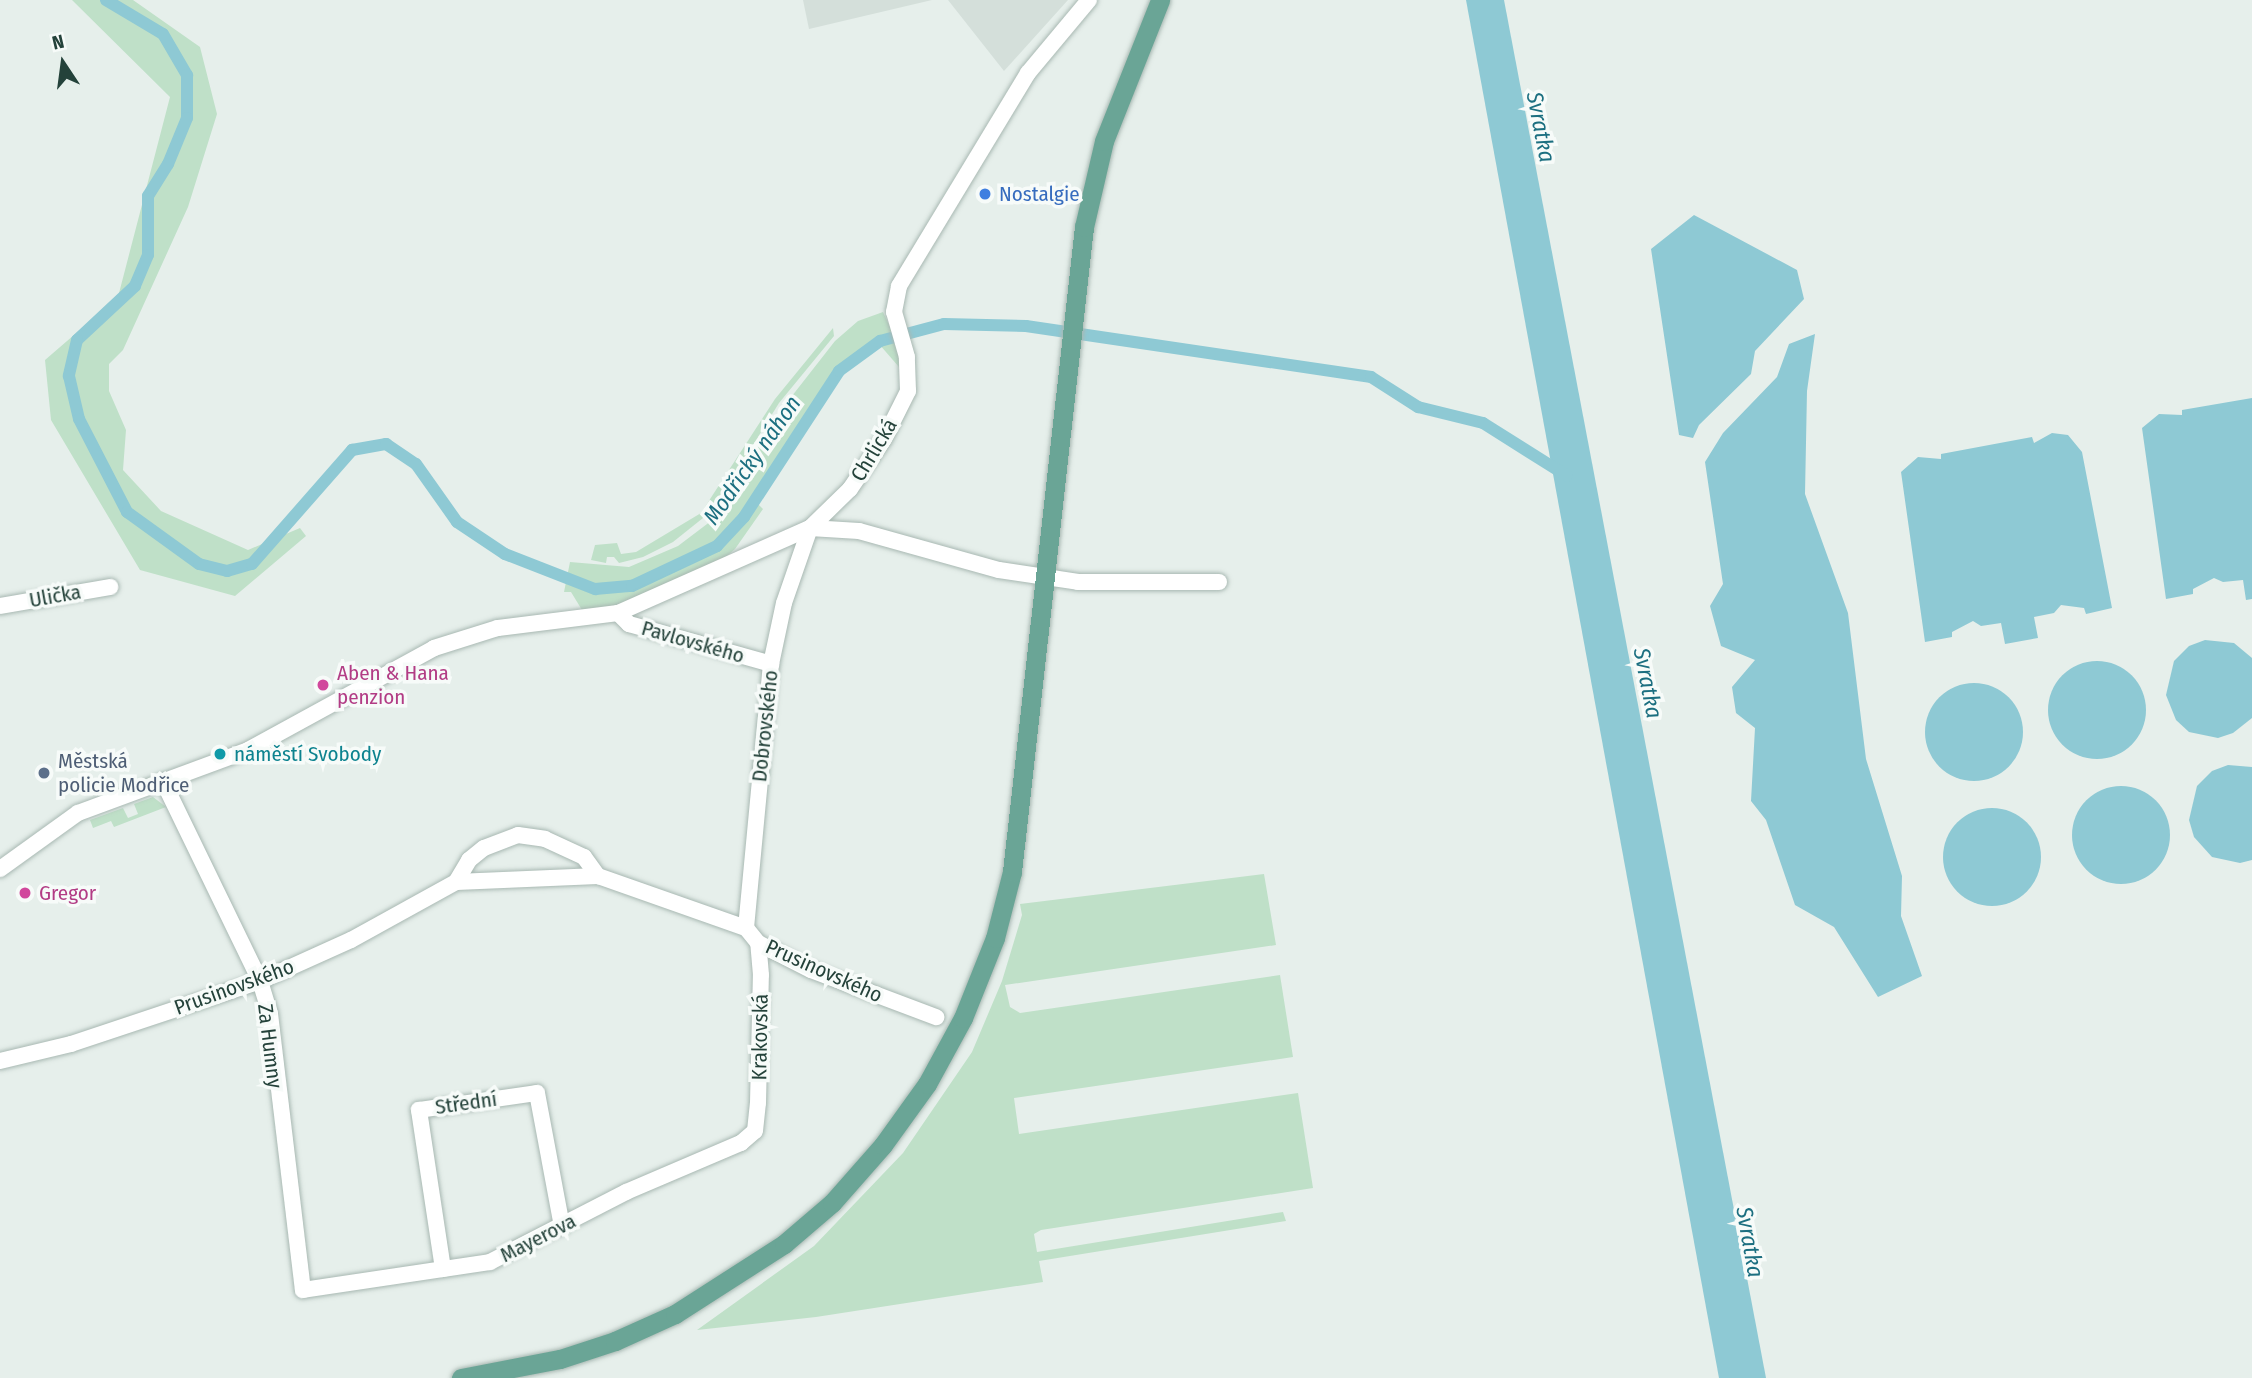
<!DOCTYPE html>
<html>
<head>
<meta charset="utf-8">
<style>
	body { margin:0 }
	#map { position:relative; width:2252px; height:1378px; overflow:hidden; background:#e6efeb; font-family:"Fira Sans Condensed",sans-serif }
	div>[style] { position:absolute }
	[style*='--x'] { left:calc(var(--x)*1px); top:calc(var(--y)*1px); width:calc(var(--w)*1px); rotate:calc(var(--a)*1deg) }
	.built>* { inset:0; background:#d4dfda }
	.green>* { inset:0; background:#bfe0c8 }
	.water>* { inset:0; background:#8ec9d4 }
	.round { border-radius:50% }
	.canal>* { height:12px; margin:-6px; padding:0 6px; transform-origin:6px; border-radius:6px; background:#8ec9d4 }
	.roads { filter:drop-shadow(0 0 2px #a8b8b2) drop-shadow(0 0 2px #a8b8b2) }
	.minor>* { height:16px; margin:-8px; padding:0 8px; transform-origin:8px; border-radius:8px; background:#fff }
	.major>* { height:19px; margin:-9.5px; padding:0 9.5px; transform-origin:9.5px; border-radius:9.5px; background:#6aa596 }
	.dots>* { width:19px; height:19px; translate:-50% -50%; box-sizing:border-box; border:4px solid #f7fbf9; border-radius:50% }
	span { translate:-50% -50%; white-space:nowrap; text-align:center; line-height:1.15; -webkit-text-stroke:7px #f7fbf9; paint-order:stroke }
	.shop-label { font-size:21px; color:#366cbe }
	.left { translate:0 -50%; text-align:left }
	.street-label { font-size:21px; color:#24423a }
	.hotel-label { font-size:21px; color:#b23c85 }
	.culture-label { font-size:21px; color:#0d838f }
	.service-label { font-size:21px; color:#4e5e75 }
	.water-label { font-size:23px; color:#1c6f80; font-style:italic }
	.north { position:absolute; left:28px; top:28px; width:70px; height:70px; -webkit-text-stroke:5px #f7fbf9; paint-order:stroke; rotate:347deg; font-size:19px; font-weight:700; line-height:28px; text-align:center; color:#24423a }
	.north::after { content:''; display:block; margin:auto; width:24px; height:32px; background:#24423a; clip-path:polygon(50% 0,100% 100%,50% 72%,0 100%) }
</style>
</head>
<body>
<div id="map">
	<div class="built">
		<i style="clip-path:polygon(803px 0,932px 0,809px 29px)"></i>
		<i style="clip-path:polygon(948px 0,1068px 0,1004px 71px)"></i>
	</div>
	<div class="green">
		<i style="clip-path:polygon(72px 0,133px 0,200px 47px,217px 114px,188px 207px,123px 350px,109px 364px,109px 391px,126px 430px,123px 470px,161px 511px,248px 550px,300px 528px,306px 536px,235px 596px,140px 570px,51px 420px,45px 360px,118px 297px,170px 97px)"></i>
		<i style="clip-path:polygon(883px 312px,904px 357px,899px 367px,879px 344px,841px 373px,757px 503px,763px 509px,735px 549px,719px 563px,617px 606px,582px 610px,571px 592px,564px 592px,570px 562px,629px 567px,678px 546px,711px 521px,781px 410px,835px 341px,858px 321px)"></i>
		<i style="clip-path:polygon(833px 328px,834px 336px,779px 403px,713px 510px,673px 542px,643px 557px,619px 563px,614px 557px,607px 557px,606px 563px,591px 560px,595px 545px,617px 543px,621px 554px,636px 552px,701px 513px,775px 399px)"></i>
		<i style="clip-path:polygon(153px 797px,166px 807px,114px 827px,111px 821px,93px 828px,90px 820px,123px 808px,128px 818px,138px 814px,134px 804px)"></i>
		<i style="clip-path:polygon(1264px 874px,1276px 945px,1005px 985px,1010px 1007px,1020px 1013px,1280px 975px,1293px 1057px,1014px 1098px,1019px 1134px,1298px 1093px,1313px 1188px,1041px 1230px,1034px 1234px,1037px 1252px,1283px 1212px,1286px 1221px,1039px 1261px,1043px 1282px,816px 1317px,697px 1330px,814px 1246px,903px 1153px,972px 1052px,1002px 981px,1022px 915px,1020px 904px)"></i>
	</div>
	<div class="water">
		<i style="clip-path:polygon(1466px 0,1504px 0,1766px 1378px,1719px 1378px)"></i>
		<i style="clip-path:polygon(1694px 215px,1797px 270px,1804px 299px,1755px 351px,1751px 374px,1699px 425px,1693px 438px,1679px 435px,1651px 249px)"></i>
		<i style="clip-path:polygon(1815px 334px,1807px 391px,1805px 494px,1848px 613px,1866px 759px,1902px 876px,1901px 916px,1922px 976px,1878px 997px,1834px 927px,1795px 905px,1766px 820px,1751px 801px,1755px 728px,1736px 713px,1732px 687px,1755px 660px,1721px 646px,1710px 606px,1723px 584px,1705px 462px,1723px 433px,1777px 377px,1789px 344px)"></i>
		<i style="clip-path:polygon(2252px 398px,2252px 599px,2246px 600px,2243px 580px,2223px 582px,2214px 578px,2193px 589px,2193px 594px,2166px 599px,2142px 428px,2159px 414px,2182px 415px,2182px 410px)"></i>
		<i style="clip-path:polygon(2052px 433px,2068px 435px,2082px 452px,2112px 608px,2086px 614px,2084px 608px,2061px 605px,2054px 613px,2034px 617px,2038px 638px,2005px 644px,2001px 623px,1981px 626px,1973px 621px,1952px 632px,1952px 637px,1925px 642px,1901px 472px,1918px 457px,1941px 459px,1941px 454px,2032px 437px,2034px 443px)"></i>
		<i style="clip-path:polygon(2205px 640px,2234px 643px,2252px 658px,2252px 718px,2233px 733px,2218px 738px,2189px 732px,2176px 720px,2166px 695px,2174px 661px,2189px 646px)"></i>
		<i class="round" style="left:2048px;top:661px;width:98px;height:98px"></i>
		<i class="round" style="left:1925px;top:683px;width:98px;height:98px"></i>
		<i style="clip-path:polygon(2228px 765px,2252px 767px,2252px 860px,2240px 863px,2212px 857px,2194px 837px,2189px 820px,2197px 786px,2212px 771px)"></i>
		<i class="round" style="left:2072px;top:786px;width:98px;height:98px"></i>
		<i class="round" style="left:1943px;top:808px;width:98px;height:98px"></i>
	</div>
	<div class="canal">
		<i style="--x:106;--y:0;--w:66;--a:30.8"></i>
		<i style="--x:163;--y:34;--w:48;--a:59.7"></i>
		<i style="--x:187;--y:75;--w:43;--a:90"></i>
		<i style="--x:187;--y:118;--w:50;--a:112.4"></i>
		<i style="--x:168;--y:164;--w:38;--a:122"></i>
		<i style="--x:148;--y:196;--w:59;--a:90"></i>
		<i style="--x:148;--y:255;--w:34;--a:113"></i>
		<i style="--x:135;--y:286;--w:79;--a:137"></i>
		<i style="--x:77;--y:340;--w:37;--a:103"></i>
		<i style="--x:69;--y:376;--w:44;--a:76.9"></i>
		<i style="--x:79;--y:419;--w:105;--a:62.7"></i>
		<i style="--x:127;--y:512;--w:89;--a:35.8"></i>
		<i style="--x:199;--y:564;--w:29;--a:14"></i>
		<i style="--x:227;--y:571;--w:26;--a:-16"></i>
		<i style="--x:252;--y:564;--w:152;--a:-48.7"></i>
		<i style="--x:352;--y:450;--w:35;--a:-10"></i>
		<i style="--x:386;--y:444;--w:36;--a:34"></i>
		<i style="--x:416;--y:464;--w:71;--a:54.7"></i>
		<i style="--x:457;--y:522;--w:58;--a:33.7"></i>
		<i style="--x:505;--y:554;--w:97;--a:21.3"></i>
		<i style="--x:595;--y:589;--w:37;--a:-5"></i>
		<i style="--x:632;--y:586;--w:94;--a:-25.2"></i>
		<i style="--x:717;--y:546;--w:40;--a:-47"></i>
		<i style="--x:744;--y:517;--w:174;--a:-56.9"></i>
		<i style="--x:839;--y:371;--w:51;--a:-36.2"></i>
		<i style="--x:880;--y:341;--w:66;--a:-14.9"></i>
		<i style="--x:944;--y:324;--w:82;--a:1.4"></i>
		<i style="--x:1026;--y:326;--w:349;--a:8.4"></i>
		<i style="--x:1371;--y:377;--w:56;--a:32.6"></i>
		<i style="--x:1418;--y:407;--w:67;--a:13.8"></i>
		<i style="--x:1483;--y:423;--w:99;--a:32.2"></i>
	</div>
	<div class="roads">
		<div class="minor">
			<i style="--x:0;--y:606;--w:112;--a:-9.8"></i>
			<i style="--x:618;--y:613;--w:16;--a:45"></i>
			<i style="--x:629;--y:624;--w:148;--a:15.7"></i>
			<i style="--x:163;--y:781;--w:222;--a:64.1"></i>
			<i style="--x:260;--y:981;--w:34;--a:73"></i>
			<i style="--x:270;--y:1014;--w:278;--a:83.2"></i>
			<i style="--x:303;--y:1290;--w:189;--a:-8.5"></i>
			<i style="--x:490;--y:1262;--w:153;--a:-27.2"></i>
			<i style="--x:626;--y:1192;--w:125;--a:-23.1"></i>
			<i style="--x:741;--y:1143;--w:18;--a:-41"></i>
			<i style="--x:755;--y:1131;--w:28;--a:-84"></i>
			<i style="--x:758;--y:1103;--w:128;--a:-88.7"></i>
			<i style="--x:761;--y:975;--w:32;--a:-95"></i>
			<i style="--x:0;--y:869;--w:96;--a:-35.7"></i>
			<i style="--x:78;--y:813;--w:181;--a:-20.3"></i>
			<i style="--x:248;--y:750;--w:212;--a:-28.7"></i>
			<i style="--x:434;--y:648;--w:67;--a:-17.4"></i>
			<i style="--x:498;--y:628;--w:121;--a:-7.1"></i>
			<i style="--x:618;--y:613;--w:210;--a:-23.9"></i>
			<i style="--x:810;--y:528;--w:49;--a:3.5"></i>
			<i style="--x:859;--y:531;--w:145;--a:15.6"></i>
			<i style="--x:999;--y:570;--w:80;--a:8.6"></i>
			<i style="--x:1078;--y:582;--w:141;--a:0"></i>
			<i style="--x:456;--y:882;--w:26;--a:-59"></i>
			<i style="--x:469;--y:860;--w:19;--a:-39"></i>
			<i style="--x:484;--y:848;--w:36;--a:-21"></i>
			<i style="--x:518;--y:835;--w:27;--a:8"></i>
			<i style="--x:545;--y:839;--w:43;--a:24.8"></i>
			<i style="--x:584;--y:857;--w:24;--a:54"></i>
			<i style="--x:746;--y:928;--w:265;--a:-84.6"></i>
			<i style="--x:771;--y:664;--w:62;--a:-78"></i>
			<i style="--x:784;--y:603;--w:79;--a:-70.9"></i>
			<i style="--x:810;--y:528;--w:56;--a:-44.3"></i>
			<i style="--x:850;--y:489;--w:60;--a:-55.8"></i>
			<i style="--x:884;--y:439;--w:54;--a:-63.4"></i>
			<i style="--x:908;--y:391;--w:34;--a:-92"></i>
			<i style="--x:907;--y:357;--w:47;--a:-106.1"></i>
			<i style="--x:894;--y:312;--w:26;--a:-79"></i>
			<i style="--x:899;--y:286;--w:249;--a:-58.8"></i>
			<i style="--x:1028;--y:73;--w:95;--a:-50.1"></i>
			<i style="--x:0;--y:1061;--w:73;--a:-13.5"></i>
			<i style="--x:71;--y:1044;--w:199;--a:-18.4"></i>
			<i style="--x:260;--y:981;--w:100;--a:-24.3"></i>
			<i style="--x:351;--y:940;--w:120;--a:-28.9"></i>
			<i style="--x:456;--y:882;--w:142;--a:-2.4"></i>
			<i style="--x:598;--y:876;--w:157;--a:19.4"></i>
			<i style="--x:746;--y:928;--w:19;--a:51"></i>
			<i style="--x:758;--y:943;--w:59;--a:27"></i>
			<i style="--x:811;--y:970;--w:134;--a:20.6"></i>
			<i style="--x:443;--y:1269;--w:161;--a:-98.6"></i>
			<i style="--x:419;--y:1110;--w:119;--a:-8.2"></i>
			<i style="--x:537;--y:1093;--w:136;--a:79.4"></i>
		</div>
		<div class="major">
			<i style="--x:461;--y:1378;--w:101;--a:-10.9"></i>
			<i style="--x:560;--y:1359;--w:58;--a:-18.1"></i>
			<i style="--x:615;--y:1341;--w:66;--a:-24.2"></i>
			<i style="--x:675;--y:1314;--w:130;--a:-32.7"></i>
			<i style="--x:784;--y:1244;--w:63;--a:-40.5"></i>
			<i style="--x:832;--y:1203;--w:77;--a:-48.7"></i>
			<i style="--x:883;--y:1145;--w:75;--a:-54.2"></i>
			<i style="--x:927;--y:1084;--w:75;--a:-61.4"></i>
			<i style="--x:963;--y:1018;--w:86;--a:-68.2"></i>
			<i style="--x:995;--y:938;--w:68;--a:-75.6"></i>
			<i style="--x:1012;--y:872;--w:649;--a:-83.63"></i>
			<i style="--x:1084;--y:227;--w:88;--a:-76.9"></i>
			<i style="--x:1104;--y:141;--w:152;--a:-68.3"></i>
		</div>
	</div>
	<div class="dots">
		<i style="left:985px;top:194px;background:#3f7fe0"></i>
		<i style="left:323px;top:685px;background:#d1479c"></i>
		<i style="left:220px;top:754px;background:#0f9aa8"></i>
		<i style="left:44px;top:773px;background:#5c6f8a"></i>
		<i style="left:25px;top:893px;background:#d1479c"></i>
	</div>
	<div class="shop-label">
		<span class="left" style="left:999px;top:194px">Nostalgie</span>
	</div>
	<div class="street-label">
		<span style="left:874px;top:450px;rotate:-59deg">Chrlická</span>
		<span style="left:55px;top:596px;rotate:-10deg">Ulička</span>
		<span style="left:693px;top:642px;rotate:16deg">Pavlovského</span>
		<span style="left:765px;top:726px;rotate:-84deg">Dobrovského</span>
		<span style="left:824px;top:971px;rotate:24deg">Prusinovského</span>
		<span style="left:234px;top:987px;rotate:-20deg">Prusinovského</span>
		<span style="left:760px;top:1037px;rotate:-89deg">Krakovská</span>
		<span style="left:270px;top:1046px;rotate:83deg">Za Humny</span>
		<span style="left:466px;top:1103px;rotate:-8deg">Střední</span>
		<span style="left:538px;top:1238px;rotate:-27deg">Mayerova</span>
	</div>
	<div class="hotel-label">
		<span class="left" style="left:337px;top:685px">Aben &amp; Hana<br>penzion</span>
		<span class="left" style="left:39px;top:893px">Gregor</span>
	</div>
	<div class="culture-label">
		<span class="left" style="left:234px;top:754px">náměstí Svobody</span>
	</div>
	<div class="service-label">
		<span class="left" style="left:58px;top:773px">Městská<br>policie Modřice</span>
	</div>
	<div class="water-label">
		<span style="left:1541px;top:127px;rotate:79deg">Svratka</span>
		<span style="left:752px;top:460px;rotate:-55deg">Modřický náhon</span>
		<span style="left:1648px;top:683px;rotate:79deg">Svratka</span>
		<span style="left:1750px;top:1242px;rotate:80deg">Svratka</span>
	</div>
	<div class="north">N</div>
</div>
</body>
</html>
